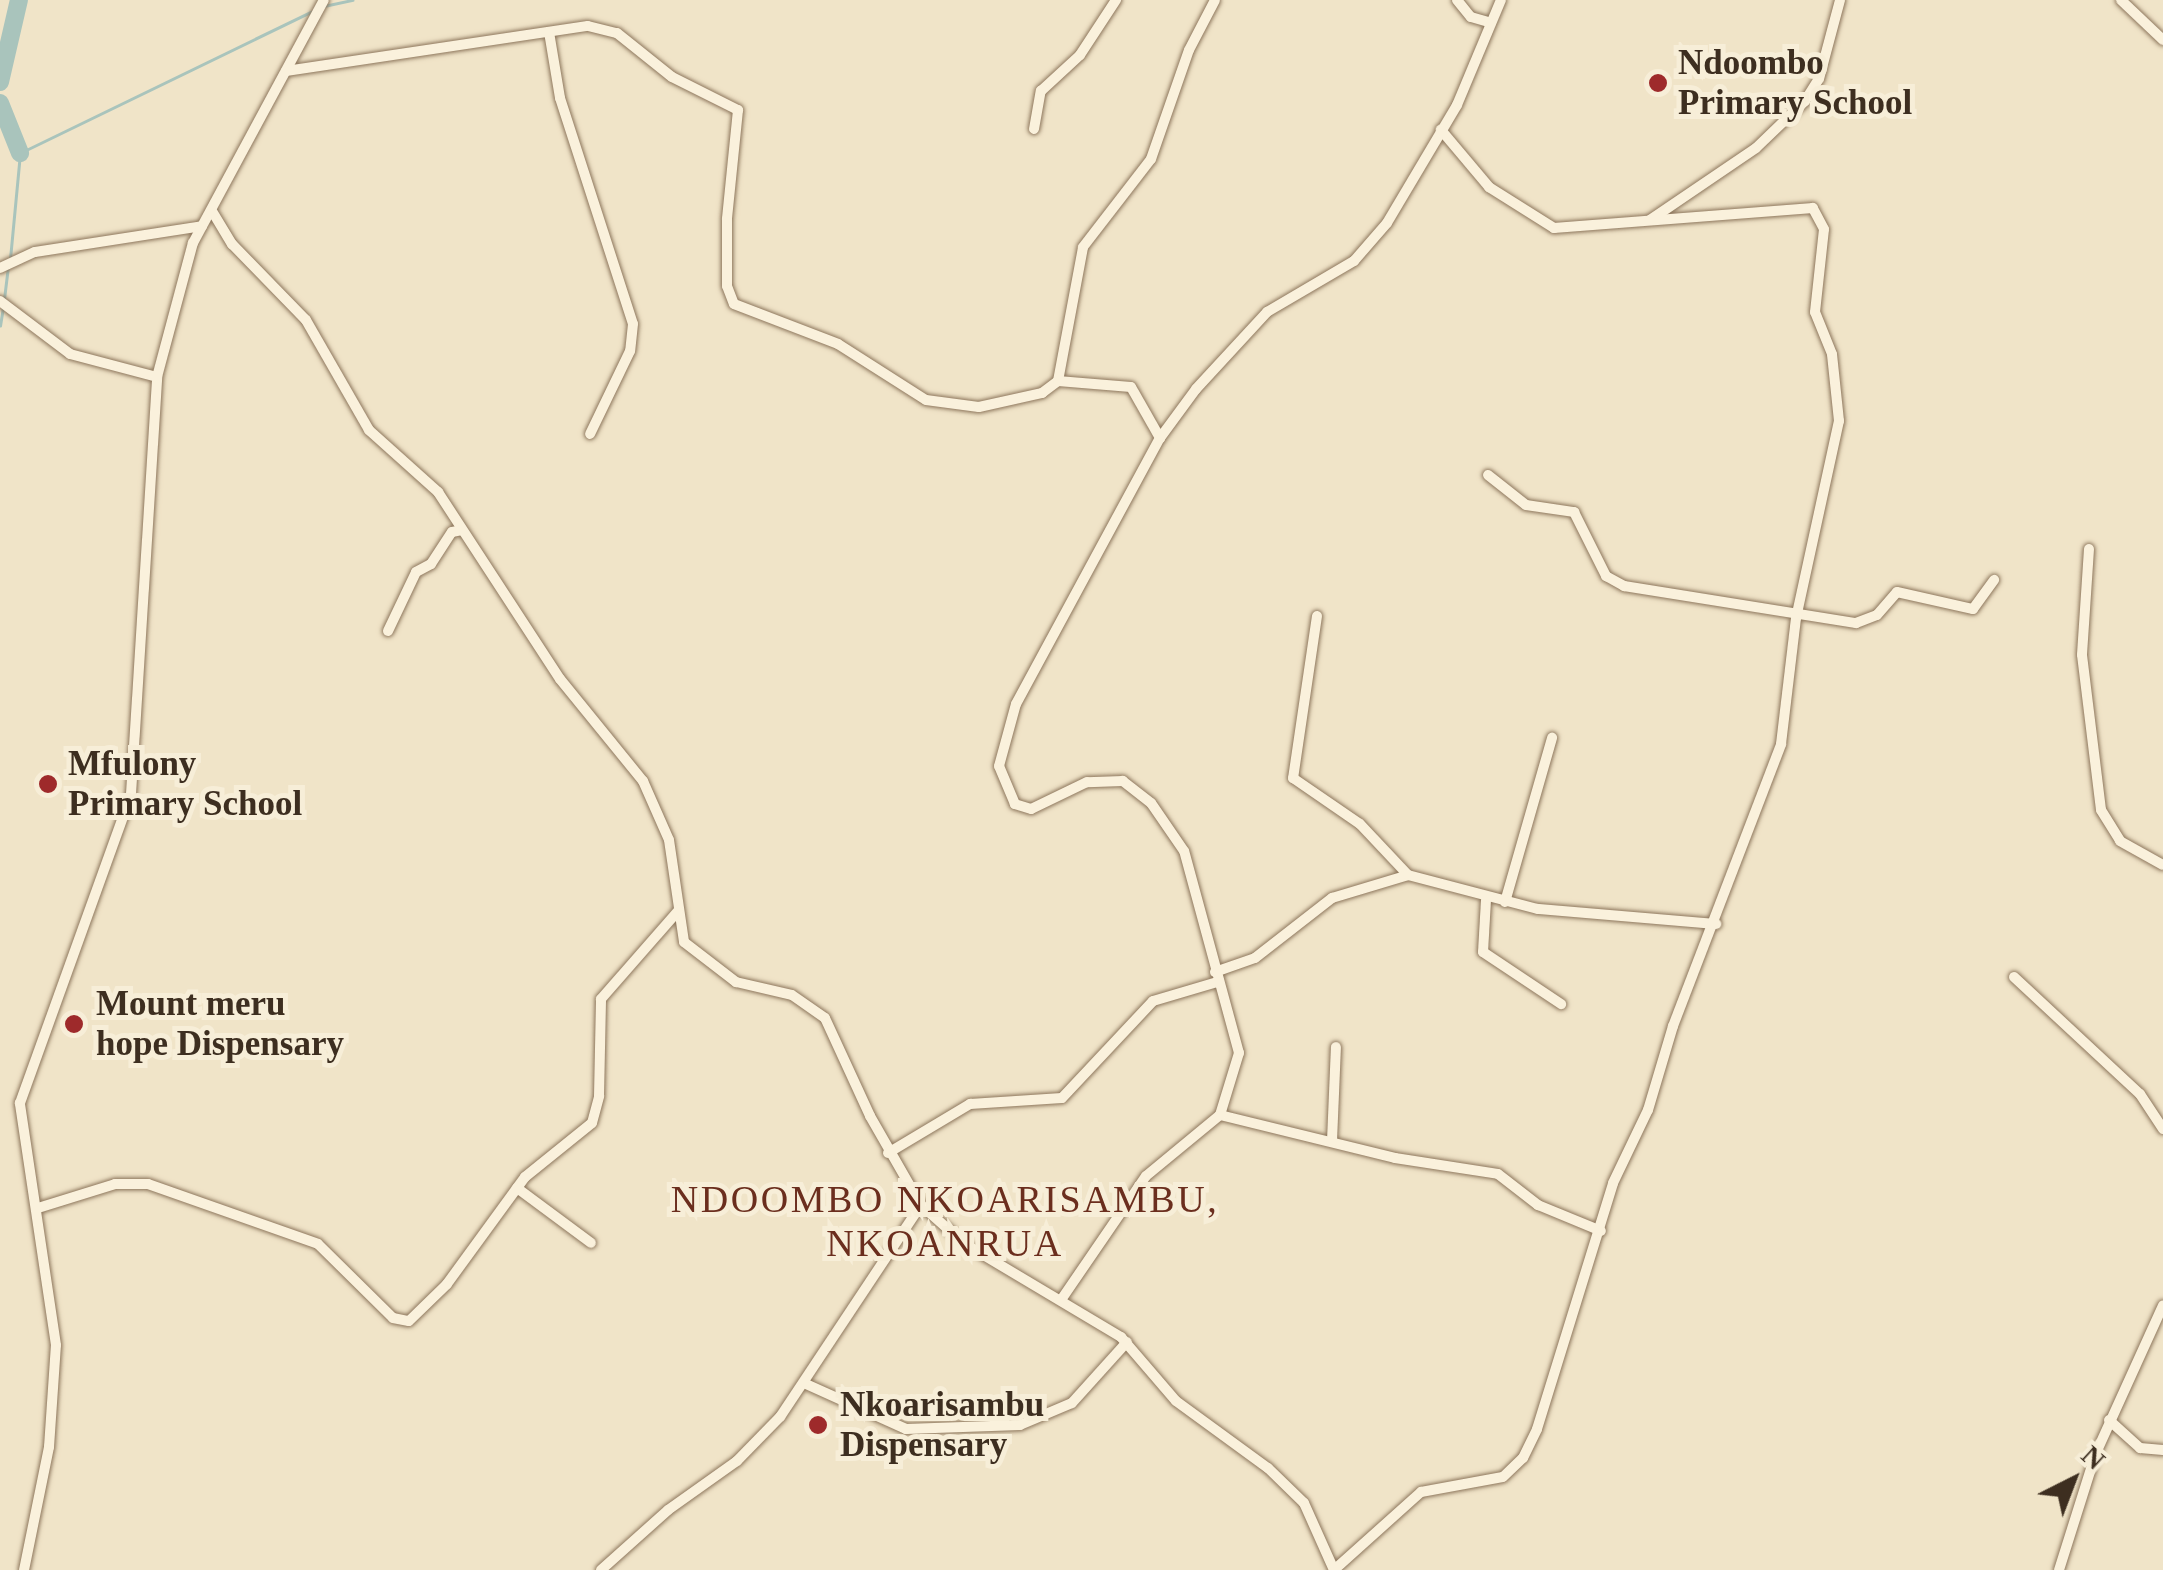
<!DOCTYPE html>
<html>
<head>
<meta charset="utf-8">
<style>
	body { margin:0 }
	#map { position:relative; width:2163px; height:1570px; overflow:hidden; background:#f0e4c8; font-family:Georgia,serif }
	div>[style] { position:absolute }
	[style*='--x'] { left:calc(var(--x)*1px); top:calc(var(--y)*1px); width:calc(var(--w)*1px); rotate:calc(var(--a)*1deg) }
	.stream>* { height:2.5px; margin:-1.25px; padding:0 1.25px; transform-origin:1.25px; border-radius:1.25px; background:#a9c4bc }
	.river>* { height:18px; margin:-9px; padding:0 9px; transform-origin:9px; border-radius:9px; background:#a9c4bc }
	.roads { filter:drop-shadow(0 0 2px #8d765c) drop-shadow(0 0 2px #8d765c) }
	.minor>* { height:10px; margin:-5px; padding:0 5px; transform-origin:5px; border-radius:5px; background:#faf1dc }
	.dots>* { width:28px; height:28px; translate:-50% -50%; box-sizing:border-box; border:5px solid #f7eed8; border-radius:50% }
	span { translate:-50% -50%; white-space:nowrap; text-align:center; line-height:1.15; -webkit-text-stroke:10px #f7eed8; paint-order:stroke }
	.poi-label { font-size:35px; color:#3d2e20; font-weight:700 }
	.left { translate:0 -50%; text-align:left }
	.neighbourhood-label { font-size:38px; color:#6b2e1e; letter-spacing:2.5px }
	.north { position:absolute; left:2023px; top:1430px; width:100px; height:100px; -webkit-text-stroke:8px #f7eed8; paint-order:stroke; rotate:42deg; font-size:28px; font-weight:700; line-height:40px; text-align:center; color:#3d2e20 }
	.north::after { content:''; display:block; margin:auto; width:35px; height:45px; background:#3d2e20; clip-path:polygon(50% 0,100% 100%,50% 72%,0 100%) }
</style>
</head>
<body>
<div id="map">
	<div class="stream">
		<i style="--x:324;--y:6;--w:29;--a:-12"></i>
		<i style="--x:10;--y:259;--w:106;--a:-84.6"></i>
		<i style="--x:20;--y:153;--w:325;--a:-25.9"></i>
		<i style="--x:4;--y:299;--w:32;--a:-83"></i>
		<i style="--x:0;--y:326;--w:19;--a:-81"></i>
	</div>
	<div class="river">
		<i style="--x:0;--y:82;--w:84;--a:-77"></i>
		<i style="--x:0;--y:103;--w:54;--a:68.2"></i>
	</div>
	<div class="roads">
		<div class="minor">
			<i style="--x:1457;--y:0;--w:22;--a:51"></i>
			<i style="--x:1471;--y:17;--w:19;--a:16"></i>
			<i style="--x:2121;--y:0;--w:58;--a:43.6"></i>
			<i style="--x:549;--y:32;--w:67;--a:80.5"></i>
			<i style="--x:560;--y:98;--w:237;--a:72.1"></i>
			<i style="--x:633;--y:324;--w:27;--a:96"></i>
			<i style="--x:630;--y:351;--w:92;--a:115.7"></i>
			<i style="--x:286;--y:71;--w:305;--a:-8.5"></i>
			<i style="--x:588;--y:26;--w:30;--a:14"></i>
			<i style="--x:617;--y:33;--w:70;--a:38.7"></i>
			<i style="--x:672;--y:77;--w:74;--a:26.6"></i>
			<i style="--x:738;--y:110;--w:110;--a:95.8"></i>
			<i style="--x:727;--y:219;--w:67;--a:90"></i>
			<i style="--x:727;--y:286;--w:19;--a:69"></i>
			<i style="--x:734;--y:304;--w:111;--a:21"></i>
			<i style="--x:838;--y:344;--w:104;--a:32.5"></i>
			<i style="--x:926;--y:400;--w:53;--a:7.5"></i>
			<i style="--x:979;--y:407;--w:65;--a:-12.5"></i>
			<i style="--x:1042;--y:393;--w:20;--a:-37"></i>
			<i style="--x:1058;--y:381;--w:136;--a:-79.4"></i>
			<i style="--x:1083;--y:247;--w:111;--a:-52.3"></i>
			<i style="--x:1151;--y:159;--w:115;--a:-70.8"></i>
			<i style="--x:1189;--y:50;--w:56;--a:-62.5"></i>
			<i style="--x:1034;--y:129;--w:39;--a:-80"></i>
			<i style="--x:1041;--y:91;--w:53;--a:-42.7"></i>
			<i style="--x:1080;--y:55;--w:66;--a:-56.8"></i>
			<i style="--x:212;--y:211;--w:39;--a:59"></i>
			<i style="--x:232;--y:244;--w:106;--a:45.8"></i>
			<i style="--x:306;--y:320;--w:127;--a:60.2"></i>
			<i style="--x:369;--y:430;--w:93;--a:41.9"></i>
			<i style="--x:438;--y:492;--w:223;--a:56.9"></i>
			<i style="--x:560;--y:679;--w:132;--a:50.9"></i>
			<i style="--x:643;--y:781;--w:64;--a:66.2"></i>
			<i style="--x:669;--y:840;--w:103;--a:81.6"></i>
			<i style="--x:684;--y:942;--w:66;--a:37.6"></i>
			<i style="--x:736;--y:982;--w:57;--a:13.1"></i>
			<i style="--x:792;--y:995;--w:40;--a:34.9"></i>
			<i style="--x:825;--y:1018;--w:108;--a:65.3"></i>
			<i style="--x:870;--y:1116;--w:103;--a:60.2"></i>
			<i style="--x:921;--y:1205;--w:59;--a:41.6"></i>
			<i style="--x:965;--y:1244;--w:182;--a:30.8"></i>
			<i style="--x:1121;--y:1337;--w:84;--a:49.3"></i>
			<i style="--x:1176;--y:1401;--w:114;--a:36.1"></i>
			<i style="--x:1268;--y:1468;--w:50;--a:44.2"></i>
			<i style="--x:1304;--y:1503;--w:73;--a:65.9"></i>
			<i style="--x:1650;--y:220;--w:128;--a:-34.2"></i>
			<i style="--x:1756;--y:148;--w:68;--a:-43.8"></i>
			<i style="--x:1805;--y:101;--w:26;--a:-58"></i>
			<i style="--x:1819;--y:79;--w:82;--a:-75.1"></i>
			<i style="--x:0;--y:268;--w:38;--a:-25"></i>
			<i style="--x:35;--y:252;--w:169;--a:-8.8"></i>
			<i style="--x:0;--y:301;--w:88;--a:37.1"></i>
			<i style="--x:70;--y:354;--w:90;--a:14.8"></i>
			<i style="--x:1058;--y:381;--w:73;--a:4.7"></i>
			<i style="--x:1131;--y:387;--w:59;--a:60.4"></i>
			<i style="--x:1488;--y:475;--w:48;--a:38.3"></i>
			<i style="--x:1526;--y:505;--w:49;--a:8.3"></i>
			<i style="--x:1574;--y:512;--w:72;--a:63.4"></i>
			<i style="--x:1606;--y:576;--w:21;--a:29"></i>
			<i style="--x:1624;--y:586;--w:235;--a:9.1"></i>
			<i style="--x:1856;--y:623;--w:22;--a:-21"></i>
			<i style="--x:1877;--y:615;--w:30;--a:-49"></i>
			<i style="--x:1897;--y:592;--w:78;--a:12.6"></i>
			<i style="--x:1973;--y:609;--w:36;--a:-54"></i>
			<i style="--x:2089;--y:549;--w:106;--a:93.8"></i>
			<i style="--x:2082;--y:655;--w:156;--a:83"></i>
			<i style="--x:2101;--y:810;--w:36;--a:58"></i>
			<i style="--x:2120;--y:841;--w:49;--a:29.2"></i>
			<i style="--x:1317;--y:616;--w:164;--a:98.4"></i>
			<i style="--x:1293;--y:778;--w:81;--a:34.5"></i>
			<i style="--x:1360;--y:824;--w:70;--a:46.7"></i>
			<i style="--x:388;--y:631;--w:65;--a:-64.6"></i>
			<i style="--x:416;--y:572;--w:17;--a:-28"></i>
			<i style="--x:431;--y:564;--w:38;--a:-57"></i>
			<i style="--x:452;--y:532;--w:10;--a:-11"></i>
			<i style="--x:1486;--y:900;--w:52;--a:93.3"></i>
			<i style="--x:1483;--y:952;--w:94;--a:33.7"></i>
			<i style="--x:1505;--y:902;--w:171;--a:-74"></i>
			<i style="--x:1215;--y:972;--w:42;--a:-19.3"></i>
			<i style="--x:1255;--y:958;--w:98;--a:-37.9"></i>
			<i style="--x:1332;--y:898;--w:79;--a:-16.8"></i>
			<i style="--x:1408;--y:875;--w:134;--a:14.7"></i>
			<i style="--x:1538;--y:909;--w:179;--a:4.8"></i>
			<i style="--x:2014;--y:977;--w:172;--a:42.9"></i>
			<i style="--x:2140;--y:1094;--w:42;--a:56.7"></i>
			<i style="--x:1220;--y:1115;--w:180;--a:13.8"></i>
			<i style="--x:1395;--y:1158;--w:104;--a:8.8"></i>
			<i style="--x:1498;--y:1174;--w:51;--a:37.8"></i>
			<i style="--x:1538;--y:1205;--w:68;--a:22.4"></i>
			<i style="--x:1332;--y:1141;--w:94;--a:-87.6"></i>
			<i style="--x:888;--y:1153;--w:96;--a:-30.9"></i>
			<i style="--x:970;--y:1104;--w:92;--a:-3.7"></i>
			<i style="--x:1062;--y:1098;--w:133;--a:-46.8"></i>
			<i style="--x:1153;--y:1001;--w:67;--a:-16.5"></i>
			<i style="--x:517;--y:1188;--w:92;--a:36.6"></i>
			<i style="--x:38;--y:1208;--w:81;--a:-17.3"></i>
			<i style="--x:115;--y:1184;--w:33;--a:0"></i>
			<i style="--x:148;--y:1184;--w:180;--a:19.4"></i>
			<i style="--x:318;--y:1244;--w:105;--a:44.6"></i>
			<i style="--x:393;--y:1318;--w:16;--a:11"></i>
			<i style="--x:409;--y:1321;--w:53;--a:-44.2"></i>
			<i style="--x:447;--y:1284;--w:132;--a:-53.9"></i>
			<i style="--x:525;--y:1177;--w:86;--a:-38.9"></i>
			<i style="--x:592;--y:1123;--w:28;--a:-75"></i>
			<i style="--x:599;--y:1096;--w:97;--a:-88.8"></i>
			<i style="--x:601;--y:999;--w:117;--a:-48.8"></i>
			<i style="--x:1061;--y:1300;--w:150;--a:-55.6"></i>
			<i style="--x:1146;--y:1176;--w:96;--a:-39.5"></i>
			<i style="--x:1220;--y:1115;--w:65;--a:-73"></i>
			<i style="--x:1239;--y:1053;--w:209;--a:-105.2"></i>
			<i style="--x:1184;--y:851;--w:58;--a:-124.5"></i>
			<i style="--x:1151;--y:803;--w:36;--a:-142"></i>
			<i style="--x:1123;--y:781;--w:36;--a:178"></i>
			<i style="--x:1087;--y:782;--w:62;--a:154.3"></i>
			<i style="--x:1031;--y:809;--w:17;--a:-163"></i>
			<i style="--x:1015;--y:804;--w:41;--a:-112.8"></i>
			<i style="--x:999;--y:766;--w:64;--a:-74.7"></i>
			<i style="--x:1016;--y:704;--w:302;--a:-61.6"></i>
			<i style="--x:1160;--y:438;--w:61;--a:-53.7"></i>
			<i style="--x:1196;--y:389;--w:105;--a:-47.3"></i>
			<i style="--x:1267;--y:312;--w:101;--a:-30.4"></i>
			<i style="--x:1354;--y:261;--w:50;--a:-49"></i>
			<i style="--x:1387;--y:223;--w:137;--a:-59.3"></i>
			<i style="--x:1457;--y:105;--w:114;--a:-67.3"></i>
			<i style="--x:806;--y:1384;--w:110;--a:24.2"></i>
			<i style="--x:906;--y:1429;--w:114;--a:-2"></i>
			<i style="--x:1020;--y:1425;--w:56;--a:-22.9"></i>
			<i style="--x:1072;--y:1403;--w:82;--a:-48"></i>
			<i style="--x:2109;--y:1420;--w:42;--a:42.1"></i>
			<i style="--x:2140;--y:1448;--w:23;--a:5"></i>
			<i style="--x:24;--y:1570;--w:126;--a:-78.5"></i>
			<i style="--x:49;--y:1447;--w:102;--a:-86.1"></i>
			<i style="--x:56;--y:1345;--w:245;--a:-98.5"></i>
			<i style="--x:20;--y:1103;--w:328;--a:-70.2"></i>
			<i style="--x:131;--y:794;--w:418;--a:-86.4"></i>
			<i style="--x:157;--y:377;--w:139;--a:-75"></i>
			<i style="--x:193;--y:243;--w:276;--a:-61.7"></i>
			<i style="--x:601;--y:1570;--w:90;--a:-41.8"></i>
			<i style="--x:668;--y:1510;--w:85;--a:-35.4"></i>
			<i style="--x:737;--y:1461;--w:62;--a:-45.7"></i>
			<i style="--x:780;--y:1417;--w:255;--a:-56.4"></i>
			<i style="--x:1334;--y:1570;--w:117;--a:-41.9"></i>
			<i style="--x:1421;--y:1492;--w:83;--a:-10.4"></i>
			<i style="--x:1503;--y:1477;--w:28;--a:-44"></i>
			<i style="--x:1523;--y:1458;--w:32;--a:-64"></i>
			<i style="--x:1537;--y:1429;--w:257;--a:-72.8"></i>
			<i style="--x:1613;--y:1183;--w:81;--a:-64.4"></i>
			<i style="--x:1648;--y:1110;--w:88;--a:-73.4"></i>
			<i style="--x:1673;--y:1026;--w:302;--a:-69"></i>
			<i style="--x:1781;--y:744;--w:127;--a:-83.2"></i>
			<i style="--x:1796;--y:618;--w:202;--a:-77.7"></i>
			<i style="--x:1839;--y:421;--w:67;--a:-96"></i>
			<i style="--x:1832;--y:354;--w:45;--a:-112"></i>
			<i style="--x:1815;--y:312;--w:83;--a:-83.8"></i>
			<i style="--x:1824;--y:229;--w:24;--a:-118"></i>
			<i style="--x:1813;--y:208;--w:260;--a:175.6"></i>
			<i style="--x:1554;--y:228;--w:77;--a:-147.8"></i>
			<i style="--x:1489;--y:187;--w:75;--a:-130.1"></i>
			<i style="--x:2059;--y:1570;--w:123;--a:-72.5"></i>
			<i style="--x:2096;--y:1453;--w:162;--a:-65.6"></i>
		</div>
	</div>
	<div class="dots">
		<i style="left:1658px;top:83px;background:#9e2a2b"></i>
		<i style="left:48px;top:784px;background:#9e2a2b"></i>
		<i style="left:74px;top:1024px;background:#9e2a2b"></i>
		<i style="left:818px;top:1425px;background:#9e2a2b"></i>
	</div>
	<div class="poi-label">
		<span class="left" style="left:1678px;top:83px">Ndoombo<br>Primary School</span>
		<span class="left" style="left:68px;top:784px">Mfulony<br>Primary School</span>
		<span class="left" style="left:96px;top:1024px">Mount meru<br>hope Dispensary</span>
		<span class="left" style="left:840px;top:1425px">Nkoarisambu<br>Dispensary</span>
	</div>
	<div class="neighbourhood-label">
		<span style="left:945px;top:1222px">NDOOMBO NKOARISAMBU,<br>NKOANRUA</span>
	</div>
	<div class="north">N</div>
</div>
</body>
</html>
